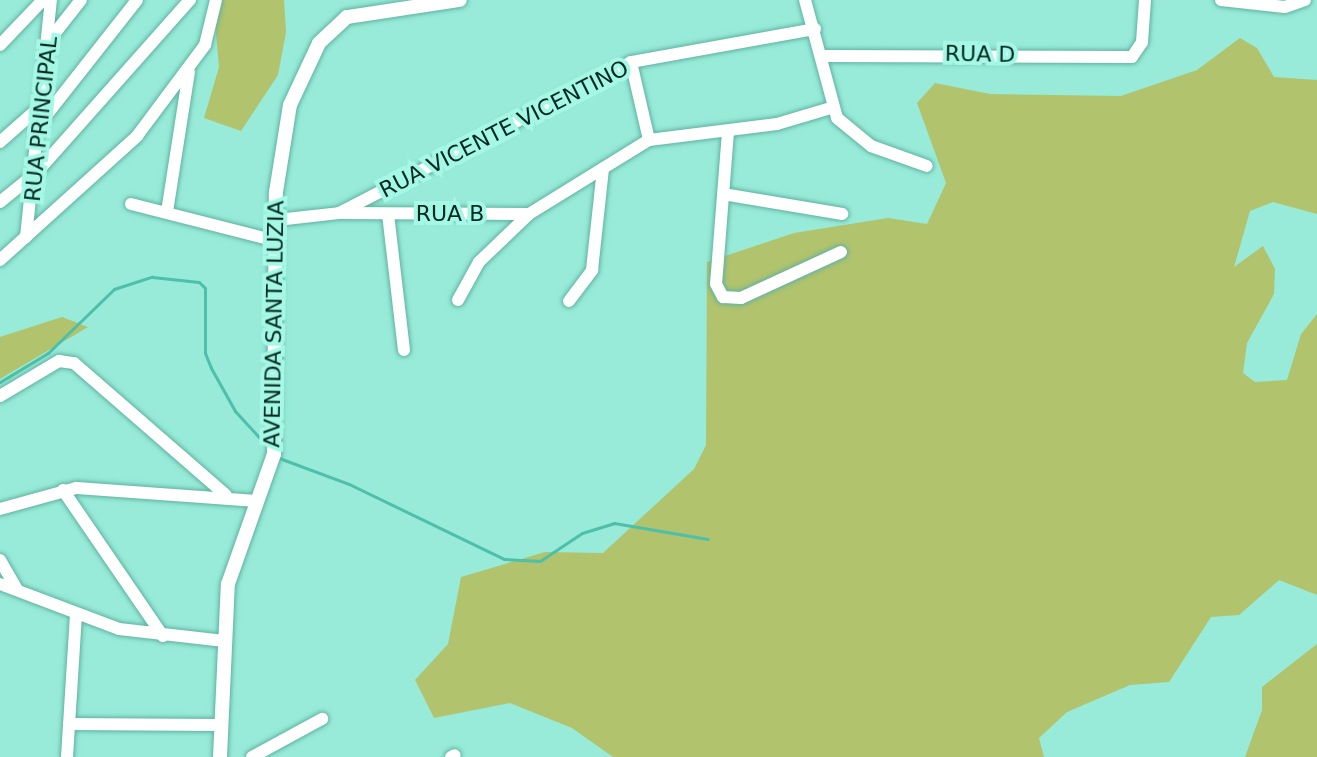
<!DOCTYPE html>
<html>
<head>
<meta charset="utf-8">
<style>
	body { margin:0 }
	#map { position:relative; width:1317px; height:757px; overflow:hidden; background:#97ebd8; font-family:"DejaVu Sans",sans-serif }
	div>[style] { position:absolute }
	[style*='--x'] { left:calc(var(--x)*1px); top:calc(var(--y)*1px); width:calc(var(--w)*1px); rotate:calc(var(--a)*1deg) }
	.green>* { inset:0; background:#b1c36d }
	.stream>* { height:3px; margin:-1.5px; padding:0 1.5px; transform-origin:1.5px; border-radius:1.5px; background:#4dbfaa }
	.roads { filter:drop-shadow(0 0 2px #60b2a1) drop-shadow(0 0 2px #60b2a1) }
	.minor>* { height:12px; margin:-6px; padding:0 6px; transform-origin:6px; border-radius:6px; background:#fff }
	.tertiary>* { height:14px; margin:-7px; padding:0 7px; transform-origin:7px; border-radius:7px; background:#fff }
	span { translate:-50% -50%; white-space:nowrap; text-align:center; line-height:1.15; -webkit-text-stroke:8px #a4f8e5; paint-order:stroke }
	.street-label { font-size:22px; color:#052a23 }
</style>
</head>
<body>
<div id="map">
	<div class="green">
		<i style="clip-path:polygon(213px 0,284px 0,286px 32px,278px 75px,241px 131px,204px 118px,219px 67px)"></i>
		<i style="clip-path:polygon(1240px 38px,1257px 48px,1274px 77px,1317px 80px,1317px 214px,1273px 202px,1250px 211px,1234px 267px,1263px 246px,1275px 269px,1274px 294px,1247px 343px,1243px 373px,1255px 382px,1287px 380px,1301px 334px,1317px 314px,1317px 595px,1279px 580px,1239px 615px,1211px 617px,1169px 682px,1130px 685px,1067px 712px,1039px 738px,1044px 757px,613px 757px,572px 728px,510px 703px,434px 718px,415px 680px,448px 644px,461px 577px,545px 552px,603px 553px,694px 469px,706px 445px,707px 262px,794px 233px,888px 218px,927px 224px,946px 183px,917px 103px,935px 83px,990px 94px,1121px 96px,1197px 70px)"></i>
		<i style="clip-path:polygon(62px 317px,88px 327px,0 379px,0 337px)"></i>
		<i style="clip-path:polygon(1317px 644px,1317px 757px,1245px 757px,1262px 710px,1262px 687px)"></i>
	</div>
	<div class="stream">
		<i style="--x:0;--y:382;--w:56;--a:-31.1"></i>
		<i style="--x:48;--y:353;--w:92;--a:-44.1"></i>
		<i style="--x:114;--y:289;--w:40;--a:-18"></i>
		<i style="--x:152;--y:277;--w:47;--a:6.1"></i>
		<i style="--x:199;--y:282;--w:8;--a:45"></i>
		<i style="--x:205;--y:288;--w:65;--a:90"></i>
		<i style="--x:205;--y:353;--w:16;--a:68"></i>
		<i style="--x:211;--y:368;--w:49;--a:60.8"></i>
		<i style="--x:235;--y:411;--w:49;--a:47.5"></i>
		<i style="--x:279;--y:458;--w:75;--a:20.4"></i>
		<i style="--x:349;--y:484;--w:172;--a:25.8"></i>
		<i style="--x:504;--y:559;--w:36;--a:3"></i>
		<i style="--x:540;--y:561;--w:50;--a:-33.7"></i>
		<i style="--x:582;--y:533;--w:34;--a:-17"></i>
		<i style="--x:614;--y:523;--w:95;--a:9.7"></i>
	</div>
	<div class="roads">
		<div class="minor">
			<i style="--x:805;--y:0;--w:122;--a:74.8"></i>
			<i style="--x:837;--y:118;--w:44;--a:39.5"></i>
			<i style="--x:871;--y:146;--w:59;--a:19.7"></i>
			<i style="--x:1221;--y:0;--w:64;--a:6.2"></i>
			<i style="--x:1285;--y:7;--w:21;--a:-19"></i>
			<i style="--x:51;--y:38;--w:48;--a:-51.7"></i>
			<i style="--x:0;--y:45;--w:62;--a:-46.3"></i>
			<i style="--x:821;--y:56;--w:311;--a:0.2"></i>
			<i style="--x:1132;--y:57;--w:18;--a:-56"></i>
			<i style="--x:1142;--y:42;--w:42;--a:-85.9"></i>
			<i style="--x:631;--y:62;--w:80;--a:77"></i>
			<i style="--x:41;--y:122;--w:155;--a:-51.8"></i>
			<i style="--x:728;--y:132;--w:152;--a:94.5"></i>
			<i style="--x:716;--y:284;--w:15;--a:62"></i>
			<i style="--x:723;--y:297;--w:18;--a:3"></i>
			<i style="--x:741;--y:298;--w:110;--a:-24.7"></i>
			<i style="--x:0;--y:142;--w:57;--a:-41.5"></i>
			<i style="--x:723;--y:194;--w:121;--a:9.5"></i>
			<i style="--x:0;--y:202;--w:49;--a:-39.2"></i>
			<i style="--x:38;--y:171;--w:229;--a:-48.4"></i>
			<i style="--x:131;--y:204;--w:150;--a:14.3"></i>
			<i style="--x:167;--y:212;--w:142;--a:-81.1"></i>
			<i style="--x:339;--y:213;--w:329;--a:-27.3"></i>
			<i style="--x:631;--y:62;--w:187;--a:-10.2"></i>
			<i style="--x:388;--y:214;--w:137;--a:83.3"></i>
			<i style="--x:277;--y:220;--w:62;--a:-6.4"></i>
			<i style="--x:339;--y:213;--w:190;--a:0.3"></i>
			<i style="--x:26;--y:237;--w:238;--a:-84"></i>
			<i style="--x:0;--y:260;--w:185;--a:-42.1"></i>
			<i style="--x:137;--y:136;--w:114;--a:-53.2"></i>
			<i style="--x:205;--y:45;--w:46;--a:-76.3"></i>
			<i style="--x:458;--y:300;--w:43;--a:-61.1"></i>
			<i style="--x:479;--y:262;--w:69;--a:-43.8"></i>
			<i style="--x:529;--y:214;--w:141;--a:-31.7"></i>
			<i style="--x:649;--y:140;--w:129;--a:-7.1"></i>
			<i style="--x:777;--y:124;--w:56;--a:-16.5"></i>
			<i style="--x:569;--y:301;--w:39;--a:-53"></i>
			<i style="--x:592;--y:270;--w:102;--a:-83.8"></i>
			<i style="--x:0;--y:396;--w:69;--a:-30.7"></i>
			<i style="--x:59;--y:361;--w:15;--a:8"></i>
			<i style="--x:74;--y:363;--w:201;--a:41"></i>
			<i style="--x:63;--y:490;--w:177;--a:55.6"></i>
			<i style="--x:0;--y:509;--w:79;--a:-15.4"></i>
			<i style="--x:76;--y:488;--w:182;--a:4.1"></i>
			<i style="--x:0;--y:560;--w:34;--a:60"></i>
			<i style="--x:0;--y:584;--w:127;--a:20.7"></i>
			<i style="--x:119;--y:629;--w:106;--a:6.5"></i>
			<i style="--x:69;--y:724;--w:149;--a:0.4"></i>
			<i style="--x:67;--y:757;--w:143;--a:-86.4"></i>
			<i style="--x:252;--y:757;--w:80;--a:-28.5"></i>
			<i style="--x:451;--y:757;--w:4;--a:-27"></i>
		</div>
		<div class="tertiary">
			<i style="--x:220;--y:757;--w:173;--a:-87.4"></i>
			<i style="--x:228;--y:584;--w:138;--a:-70.5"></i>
			<i style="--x:274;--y:454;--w:262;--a:-89.6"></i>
			<i style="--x:276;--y:192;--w:88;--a:-80.9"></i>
			<i style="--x:290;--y:105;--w:68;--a:-64.9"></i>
			<i style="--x:319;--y:43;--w:38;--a:-43"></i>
			<i style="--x:347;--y:17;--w:114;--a:-8.6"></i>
		</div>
	</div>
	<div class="street-label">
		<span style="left:980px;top:54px;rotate:1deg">RUA D</span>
		<span style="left:41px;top:119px;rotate:-84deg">RUA PRINCIPAL</span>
		<span style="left:504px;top:129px;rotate:-27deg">RUA VICENTE VICENTINO</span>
		<span style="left:450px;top:214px">RUA B</span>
		<span style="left:274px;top:324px;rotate:-89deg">AVENIDA SANTA LUZIA</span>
	</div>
</div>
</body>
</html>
